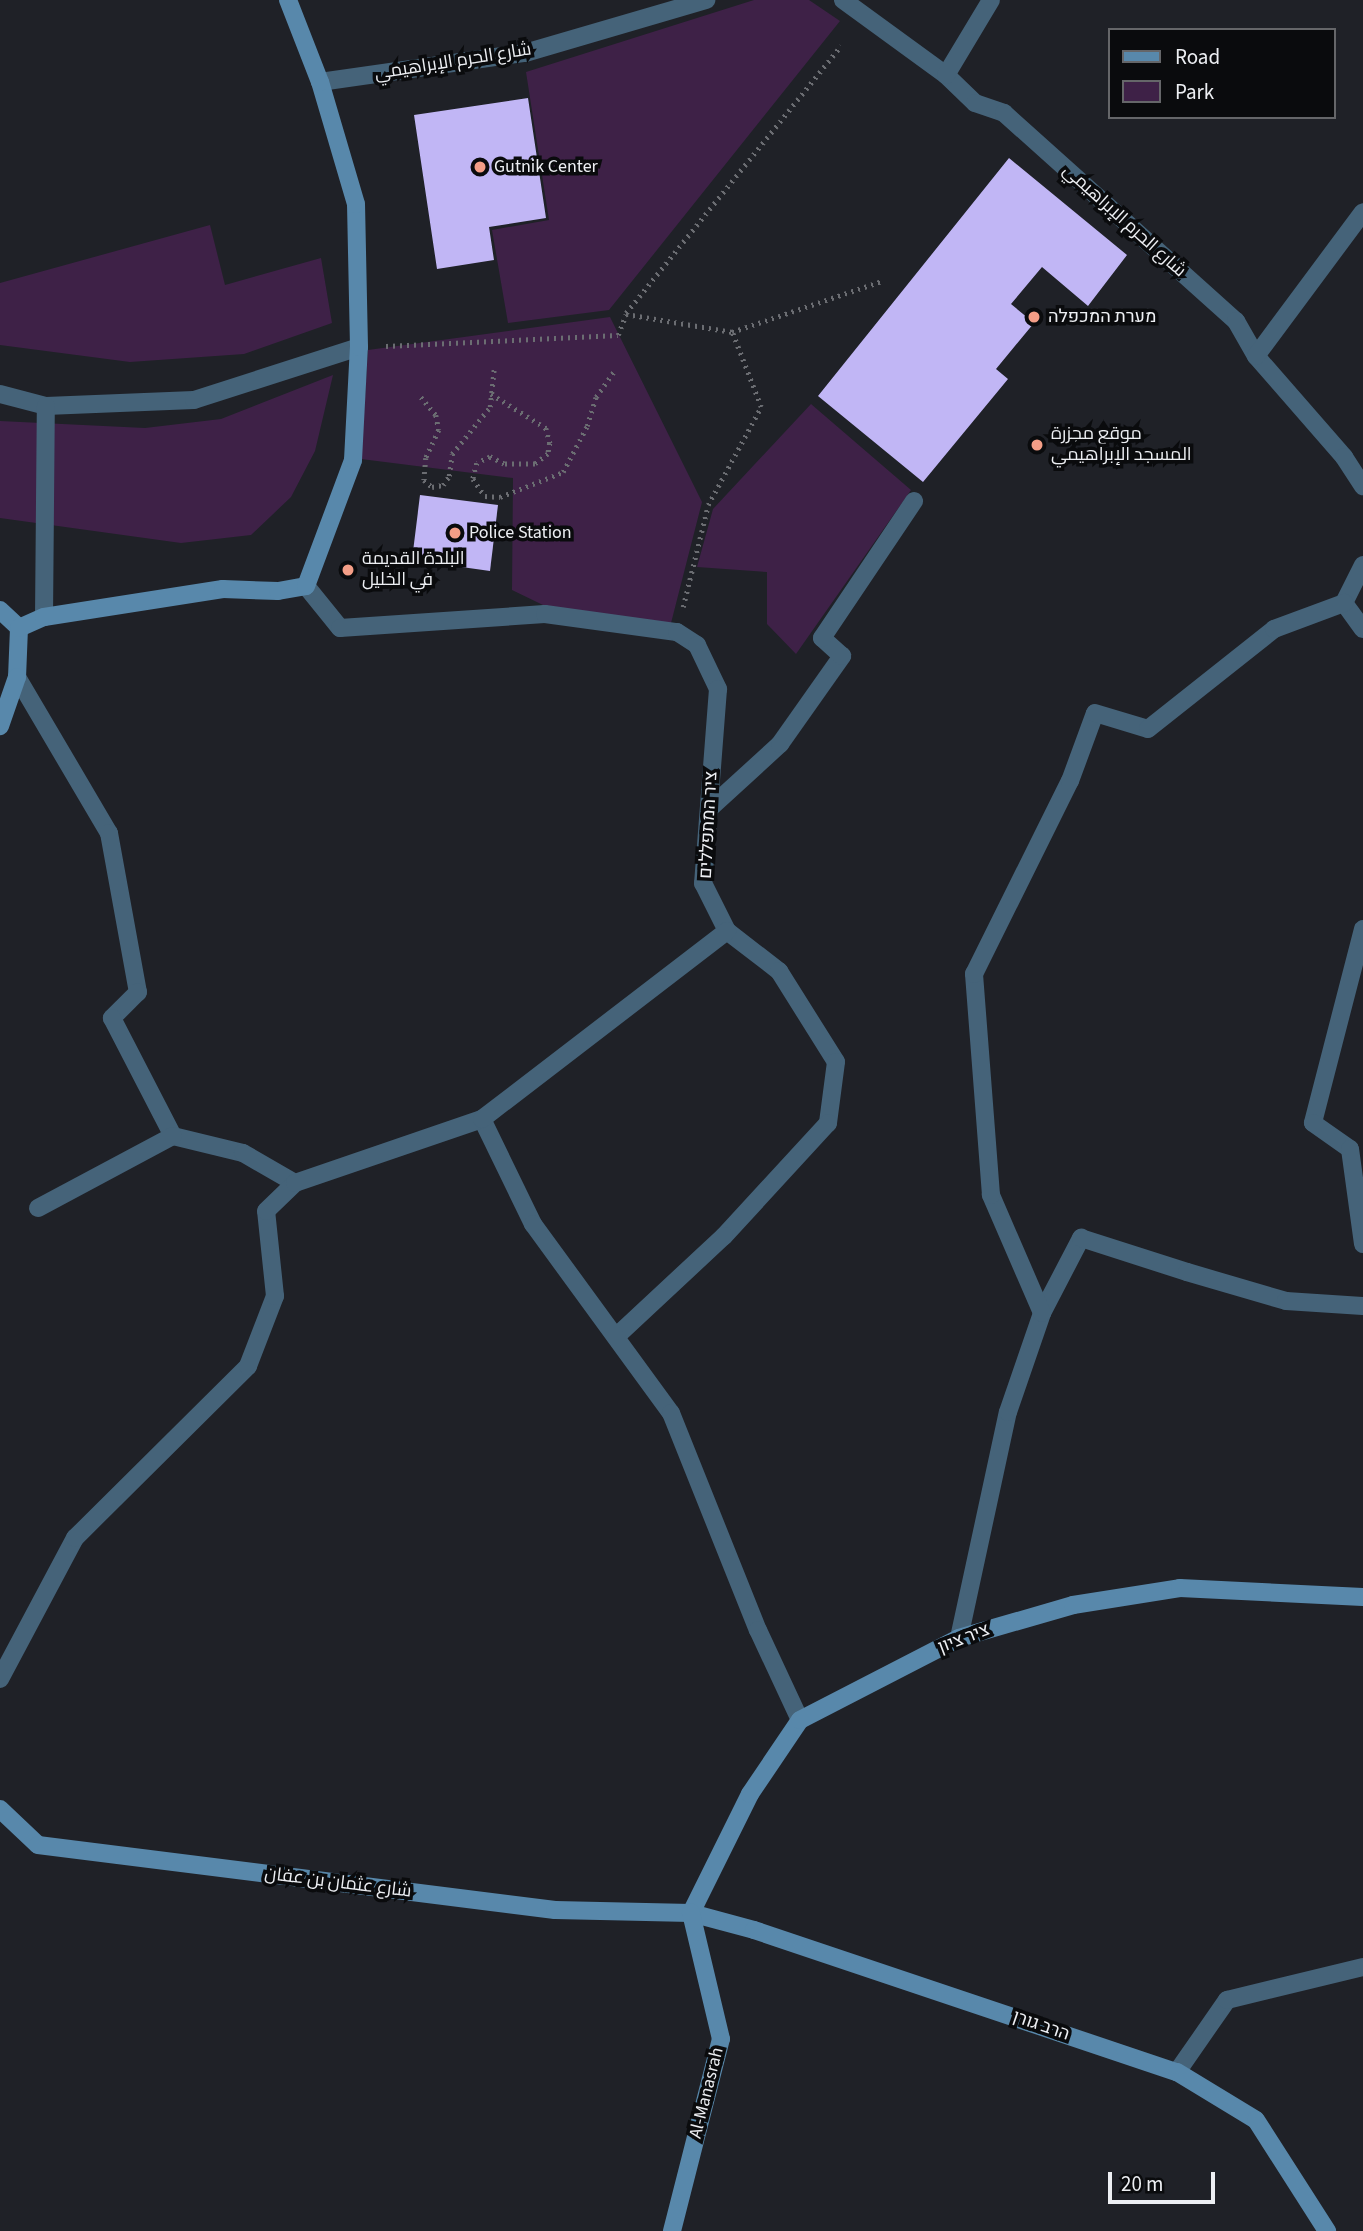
<!DOCTYPE html>
<html>
<head>
<meta charset="utf-8">
<style>
	body { margin:0 }
	#map { position:relative; width:1363px; height:2231px; overflow:hidden; background:#1f2127; font-family:"Source Sans 3",Cairo,Heebo,sans-serif }
	div>[style] { position:absolute }
	[style*='--x'] { left:calc(var(--x)*1px); top:calc(var(--y)*1px); width:calc(var(--w)*1px); rotate:calc(var(--a)*1deg) }
	.green>* { inset:0; background:#3e2147 }
	.building>* { inset:0; background:#c1b6f5 }
	.path>* { height:4.5px; margin-top:-2.25px; transform-origin:0; background:repeating-linear-gradient(90deg,#6b6d72 0 2px,transparent 0 7px) }
	.lane>* { height:18px; margin:-9px; padding:0 9px; transform-origin:9px; border-radius:9px; background:#456379 }
	.street>* { height:18px; margin:-9px; padding:0 9px; transform-origin:9px; border-radius:9px; background:#456379 }
	.secondary>* { height:18px; margin:-9px; padding:0 9px; transform-origin:9px; border-radius:9px; background:#5888ab }
	.dots>* { width:19px; height:19px; translate:-50% -50%; box-sizing:border-box; border:4px solid #0a0b0d; border-radius:50% }
	span { translate:-50% -50%; white-space:nowrap; text-align:center; line-height:1.15; -webkit-text-stroke:7px #0a0b0d; paint-order:stroke }
	.street-label { font-size:18px; color:#edeff3 }
	.poi-label { font-size:18px; color:#edeff3 }
	.left { translate:0 -50%; text-align:left }
	.legend { position:absolute; left:1108px; top:28px; width:228px; height:91px; box-sizing:border-box; background:#0a0b0d; border:2px solid #656669; margin:0; padding:9px 12px; list-style:none; font-size:21px; color:#edeff3 }
	.legend li { display:flex; align-items:center; gap:14px; height:35px }
	.legend b { width:35px; border:2px solid #656669 }
	.scale { position:absolute; left:1108px; top:2172px; width:107px; height:32px; box-sizing:border-box; border:4px solid #edeff3; border-top:0; padding-left:9px; font-size:21px; line-height:24px; white-space:nowrap; color:#edeff3; -webkit-text-stroke:5px #0a0b0d; paint-order:stroke }
</style>
</head>
<body>
<div id="map">
	<div class="green">
		<i style="clip-path:polygon(754px 0,809px 0,840px 21px,609px 310px,508px 323px,492px 230px,549px 220px,526px 72px)"></i>
		<i style="clip-path:polygon(210px 225px,225px 285px,321px 258px,332px 323px,244px 354px,130px 362px,0 345px,0 283px)"></i>
		<i style="clip-path:polygon(610px 317px,702px 502px,670px 627px,543px 605px,512px 590px,513px 478px,361px 459px,368px 350px)"></i>
		<i style="clip-path:polygon(333px 375px,315px 451px,291px 497px,251px 535px,181px 543px,0 518px,0 421px,145px 428px,221px 419px)"></i>
		<i style="clip-path:polygon(811px 404px,911px 490px,796px 654px,767px 624px,767px 572px,697px 567px,713px 509px)"></i>
	</div>
	<div class="building">
		<i style="clip-path:polygon(528px 98px,546px 218px,489px 227px,494px 260px,437px 269px,414px 115px)"></i>
		<i style="clip-path:polygon(1009px 158px,1127px 255px,1088px 306px,1042px 267px,1011px 304px,1034px 323px,996px 369px,1008px 379px,923px 482px,818px 396px)"></i>
		<i style="clip-path:polygon(420px 495px,498px 505px,490px 571px,412px 560px)"></i>
	</div>
	<div class="path">
		<i style="--x:626;--y:313;--w:343;--a:-51.2"></i>
		<i style="--x:386;--y:346;--w:232;--a:-2.7"></i>
		<i style="--x:618;--y:335;--w:22;--a:-69"></i>
		<i style="--x:626;--y:314;--w:108;--a:9.6"></i>
		<i style="--x:732;--y:332;--w:158;--a:-18.8"></i>
		<i style="--x:491;--y:394;--w:65;--a:31.7"></i>
		<i style="--x:546;--y:428;--w:16;--a:75"></i>
		<i style="--x:550;--y:443;--w:11;--a:100"></i>
		<i style="--x:548;--y:454;--w:16;--a:142"></i>
		<i style="--x:535;--y:464;--w:31;--a:180"></i>
		<i style="--x:504;--y:464;--w:16;--a:-153"></i>
		<i style="--x:490;--y:457;--w:14;--a:155"></i>
		<i style="--x:477;--y:463;--w:16;--a:104"></i>
		<i style="--x:473;--y:479;--w:21;--a:55"></i>
		<i style="--x:485;--y:496;--w:15;--a:4"></i>
		<i style="--x:500;--y:497;--w:68;--a:-21.6"></i>
		<i style="--x:563;--y:472;--w:52;--a:-62.4"></i>
		<i style="--x:587;--y:426;--w:30;--a:-73"></i>
		<i style="--x:596;--y:397;--w:33;--a:-55"></i>
		<i style="--x:421;--y:397;--w:23;--a:50"></i>
		<i style="--x:436;--y:415;--w:15;--a:79"></i>
		<i style="--x:439;--y:430;--w:31;--a:115"></i>
		<i style="--x:426;--y:458;--w:22;--a:95"></i>
		<i style="--x:424;--y:480;--w:11;--a:41"></i>
		<i style="--x:432;--y:487;--w:11;--a:-10"></i>
		<i style="--x:443;--y:485;--w:11;--a:-56"></i>
		<i style="--x:449;--y:476;--w:22;--a:-82"></i>
		<i style="--x:452;--y:454;--w:60;--a:-51"></i>
		<i style="--x:490;--y:407;--w:39;--a:-84"></i>
		<i style="--x:683;--y:607;--w:105;--a:-76.2"></i>
		<i style="--x:708;--y:505;--w:111;--a:-61.6"></i>
		<i style="--x:761;--y:407;--w:80;--a:-111.1"></i>
	</div>
	<div class="lane">
		<i style="--x:959;--y:1638;--w:231;--a:-77.8"></i>
		<i style="--x:1008;--y:1412;--w:105;--a:-71"></i>
		<i style="--x:1042;--y:1313;--w:85;--a:-62.5"></i>
		<i style="--x:1081;--y:1238;--w:111;--a:17.8"></i>
	</div>
	<div class="street">
		<i style="--x:843;--y:0;--w:127;--a:36.1"></i>
		<i style="--x:946;--y:75;--w:40;--a:44"></i>
		<i style="--x:975;--y:103;--w:31;--a:19"></i>
		<i style="--x:1004;--y:113;--w:312;--a:41.9"></i>
		<i style="--x:1236;--y:321;--w:40;--a:60.3"></i>
		<i style="--x:1256;--y:356;--w:134;--a:48.9"></i>
		<i style="--x:1344;--y:457;--w:35;--a:57"></i>
		<i style="--x:946;--y:75;--w:87;--a:-59"></i>
		<i style="--x:320;--y:82;--w:207;--a:-8.1"></i>
		<i style="--x:525;--y:53;--w:189;--a:-16.3"></i>
		<i style="--x:1256;--y:356;--w:179;--a:-53.4"></i>
		<i style="--x:0;--y:394;--w:48;--a:14.6"></i>
		<i style="--x:46;--y:406;--w:148;--a:-2.3"></i>
		<i style="--x:194;--y:400;--w:173;--a:-17.8"></i>
		<i style="--x:1363;--y:565;--w:42;--a:116.6"></i>
		<i style="--x:1344;--y:603;--w:32;--a:54"></i>
		<i style="--x:306;--y:586;--w:54;--a:51"></i>
		<i style="--x:340;--y:628;--w:205;--a:-3.9"></i>
		<i style="--x:545;--y:614;--w:133;--a:7.8"></i>
		<i style="--x:677;--y:632;--w:24;--a:33"></i>
		<i style="--x:697;--y:645;--w:49;--a:64.5"></i>
		<i style="--x:718;--y:689;--w:195;--a:94.4"></i>
		<i style="--x:703;--y:883;--w:54;--a:63.4"></i>
		<i style="--x:727;--y:931;--w:66;--a:37.6"></i>
		<i style="--x:779;--y:971;--w:107;--a:57.9"></i>
		<i style="--x:836;--y:1062;--w:62;--a:97.5"></i>
		<i style="--x:828;--y:1123;--w:154;--a:132.6"></i>
		<i style="--x:724;--y:1236;--w:145;--a:137"></i>
		<i style="--x:44;--y:617;--w:211;--a:-89.5"></i>
		<i style="--x:17;--y:677;--w:181;--a:59.5"></i>
		<i style="--x:109;--y:833;--w:162;--a:79.7"></i>
		<i style="--x:138;--y:992;--w:37;--a:135"></i>
		<i style="--x:112;--y:1018;--w:133;--a:62.7"></i>
		<i style="--x:173;--y:1136;--w:72;--a:13.7"></i>
		<i style="--x:243;--y:1153;--w:60;--a:30"></i>
		<i style="--x:710;--y:808;--w:95;--a:-42.4"></i>
		<i style="--x:780;--y:744;--w:108;--a:-54.8"></i>
		<i style="--x:842;--y:656;--w:27;--a:-138"></i>
		<i style="--x:822;--y:638;--w:165;--a:-56.1"></i>
		<i style="--x:1363;--y:929;--w:200;--a:104.5"></i>
		<i style="--x:1313;--y:1123;--w:45;--a:35.1"></i>
		<i style="--x:1350;--y:1149;--w:96;--a:82.2"></i>
		<i style="--x:482;--y:1119;--w:117;--a:64.1"></i>
		<i style="--x:533;--y:1224;--w:234;--a:53.9"></i>
		<i style="--x:671;--y:1413;--w:234;--a:68.2"></i>
		<i style="--x:758;--y:1630;--w:99;--a:65"></i>
		<i style="--x:38;--y:1208;--w:153;--a:-28.1"></i>
		<i style="--x:1187;--y:1272;--w:103;--a:16.3"></i>
		<i style="--x:1286;--y:1301;--w:77;--a:3.7"></i>
		<i style="--x:1042;--y:1313;--w:129;--a:-113.4"></i>
		<i style="--x:991;--y:1195;--w:222;--a:-94.4"></i>
		<i style="--x:974;--y:974;--w:216;--a:-63.6"></i>
		<i style="--x:1070;--y:781;--w:72;--a:-69.8"></i>
		<i style="--x:1095;--y:713;--w:55;--a:16.8"></i>
		<i style="--x:1148;--y:729;--w:161;--a:-38.4"></i>
		<i style="--x:1274;--y:629;--w:75;--a:-20.4"></i>
		<i style="--x:0;--y:1679;--w:160;--a:-62"></i>
		<i style="--x:75;--y:1538;--w:244;--a:-44.8"></i>
		<i style="--x:248;--y:1366;--w:75;--a:-68.9"></i>
		<i style="--x:275;--y:1296;--w:85;--a:-96"></i>
		<i style="--x:266;--y:1211;--w:40;--a:-44"></i>
		<i style="--x:295;--y:1183;--w:198;--a:-18.9"></i>
		<i style="--x:482;--y:1119;--w:309;--a:-37.5"></i>
		<i style="--x:1177;--y:2072;--w:88;--a:-55.2"></i>
		<i style="--x:1227;--y:2000;--w:140;--a:-13.6"></i>
	</div>
	<div class="secondary">
		<i style="--x:0;--y:610;--w:26;--a:43"></i>
		<i style="--x:19;--y:628;--w:49;--a:92.3"></i>
		<i style="--x:17;--y:677;--w:52;--a:109.1"></i>
		<i style="--x:19;--y:628;--w:27;--a:-24"></i>
		<i style="--x:44;--y:617;--w:181;--a:-8.9"></i>
		<i style="--x:223;--y:589;--w:55;--a:2.1"></i>
		<i style="--x:278;--y:591;--w:28;--a:-10"></i>
		<i style="--x:306;--y:586;--w:134;--a:-69.5"></i>
		<i style="--x:353;--y:460;--w:113;--a:-87"></i>
		<i style="--x:359;--y:347;--w:143;--a:-91.2"></i>
		<i style="--x:356;--y:204;--w:127;--a:-106.4"></i>
		<i style="--x:320;--y:82;--w:88;--a:-111.3"></i>
		<i style="--x:0;--y:1809;--w:52;--a:43.5"></i>
		<i style="--x:38;--y:1845;--w:521;--a:7.17"></i>
		<i style="--x:555;--y:1910;--w:136;--a:1.3"></i>
		<i style="--x:691;--y:1913;--w:65;--a:15.1"></i>
		<i style="--x:754;--y:1930;--w:446;--a:18.6"></i>
		<i style="--x:1177;--y:2072;--w:92;--a:31.3"></i>
		<i style="--x:1256;--y:2120;--w:132;--a:57.4"></i>
		<i style="--x:691;--y:1913;--w:133;--a:-63.6"></i>
		<i style="--x:750;--y:1794;--w:89;--a:-56"></i>
		<i style="--x:800;--y:1720;--w:179;--a:-27.3"></i>
		<i style="--x:959;--y:1638;--w:119;--a:-16.1"></i>
		<i style="--x:1073;--y:1605;--w:108;--a:-9"></i>
		<i style="--x:1180;--y:1588;--w:183;--a:2.8"></i>
		<i style="--x:672;--y:2231;--w:198;--a:-75.7"></i>
		<i style="--x:721;--y:2039;--w:130;--a:-103.4"></i>
	</div>
	<div class="dots">
		<i style="left:480px;top:167px;background:#f49e87"></i>
		<i style="left:1034px;top:317px;background:#f49e87"></i>
		<i style="left:1037px;top:445px;background:#f49e87"></i>
		<i style="left:455px;top:533px;background:#f49e87"></i>
		<i style="left:348px;top:570px;background:#f49e87"></i>
	</div>
	<div class="street-label">
		<span style="left:453px;top:62px;rotate:-9deg">شارع الحرم الإبراهيمي</span>
		<span style="left:1124px;top:221px;rotate:42deg">شارع الحرم الإبراهيمي</span>
		<span style="left:709px;top:825px;rotate:-87deg">ציר המתפללים</span>
		<span style="left:964px;top:1639px;rotate:-21deg">ציר ציון</span>
		<span style="left:338px;top:1883px;rotate:7deg">شارع عثمان بن عفان</span>
		<span style="left:1041px;top:2026px;rotate:19deg">הרב גורן</span>
		<span style="left:707px;top:2093px;rotate:-76deg">Al-Manasrah</span>
	</div>
	<div class="poi-label">
		<span class="left" style="left:494px;top:167px">Gutnik Center</span>
		<span class="left" style="left:1048px;top:317px">מערת המכפלה</span>
		<span class="left" style="left:1051px;top:445px">موقع مجزرة<br>المسجد الإبراهيمي</span>
		<span class="left" style="left:469px;top:533px">Police Station</span>
		<span class="left" style="left:362px;top:570px">البلدة القديمة<br>في الخليل</span>
	</div>
	<ul class="legend">
	<li><b style="height:9px;background:#5888ab"></b>Road</li>
	<li><b style="height:19px;background:#3e2147"></b>Park</li>
	</ul>
	<div class="scale">20 m</div>
</div>
</body>
</html>
